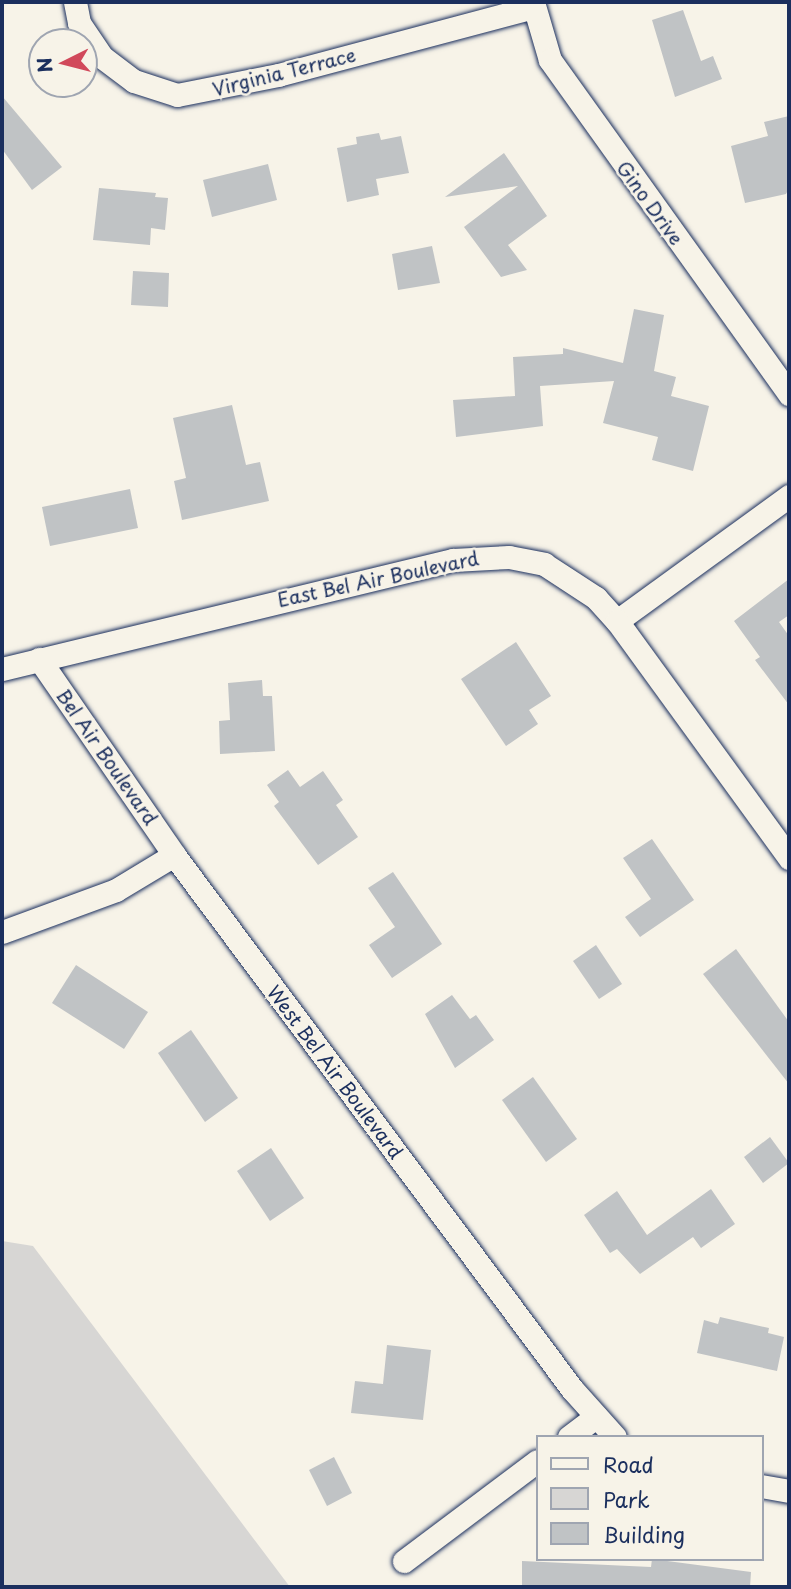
<!DOCTYPE html>
<html>
<head>
<meta charset="utf-8">
<style>
	body { margin:0 }
	#map { position:relative; width:791px; height:1589px; overflow:hidden; background:#f7f3e8; font-family:"Playpen Sans",sans-serif }
	div>[style] { position:absolute }
	[style*='--x'] { left:calc(var(--x)*1px); top:calc(var(--y)*1px); width:calc(var(--w)*1px); rotate:calc(var(--a)*1deg) }
	.green>* { inset:0; background:#d7d6d4 }
	.building>* { inset:0; background:#c0c3c5 }
	.roads { filter:drop-shadow(0 0 2px #1b2f5e) drop-shadow(0 0 2px #1b2f5e) }
	.street>* { height:23px; margin:-11.5px; padding:0 11.5px; transform-origin:11.5px; border-radius:11.5px; background:#f7f3e8 }
	span { translate:-50% -50%; white-space:nowrap; text-align:center; line-height:1.15; -webkit-text-stroke:5px #f7f3e8; paint-order:stroke }
	.street-label { font-size:19px; color:#1b2f5e }
	.frame { position:absolute; inset:0; border:4px solid #1b2f5e; pointer-events:none }
	.legend { position:absolute; left:536px; top:1435px; width:228px; height:126px; box-sizing:border-box; background:#f7f3e8; border:2px solid #9fa5b1; margin:0; padding:9px 12px; list-style:none; font-size:21px; color:#1b2f5e }
	.legend li { display:flex; align-items:center; gap:14px; height:35px }
	.legend b { width:35px; border:2px solid #9fa5b1 }
	.north { position:absolute; left:28px; top:28px; width:70px; height:70px; box-sizing:border-box; background:#f7f3e8; border:2px solid #9fa5b1; border-radius:50%; rotate:264deg; font-size:19px; font-weight:700; line-height:28px; text-align:center; color:#1b2f5e }
	.north::after { content:''; display:block; margin:auto; width:24px; height:32px; background:#d1495b; clip-path:polygon(50% 0,100% 100%,50% 72%,0 100%) }
</style>
</head>
<body>
<div id="map">
	<div class="green">
		<i style="clip-path:polygon(2px 1241px,33px 1246px,290px 1587px,2px 1587px)"></i>
	</div>
	<div class="building">
		<i style="clip-path:polygon(683px 10px,701px 61px,713px 56px,722px 79px,675px 97px,652px 20px)"></i>
		<i style="clip-path:polygon(2px 96px,62px 167px,32px 190px,2px 149px)"></i>
		<i style="clip-path:polygon(789px 116px,789px 188px,786px 194px,745px 203px,731px 146px,768px 136px,764px 122px)"></i>
		<i style="clip-path:polygon(379px 133px,381px 140px,401px 136px,409px 173px,376px 179px,379px 195px,347px 202px,337px 148px,357px 144px,356px 137px)"></i>
		<i style="clip-path:polygon(504px 153px,547px 216px,508px 245px,527px 270px,501px 277px,464px 227px,518px 186px,445px 197px)"></i>
		<i style="clip-path:polygon(268px 164px,277px 200px,212px 217px,203px 180px)"></i>
		<i style="clip-path:polygon(99px 188px,156px 193px,155px 197px,168px 198px,165px 230px,151px 228px,150px 245px,93px 240px)"></i>
		<i style="clip-path:polygon(432px 246px,440px 283px,398px 290px,392px 254px)"></i>
		<i style="clip-path:polygon(133px 271px,169px 273px,168px 307px,131px 305px)"></i>
		<i style="clip-path:polygon(634px 309px,664px 315px,654px 371px,676px 377px,671px 396px,709px 406px,693px 471px,652px 460px,658px 437px,603px 423px,614px 381px,540px 386px,543px 426px,456px 437px,453px 400px,515px 396px,513px 357px,563px 354px,563px 348px,623px 363px)"></i>
		<i style="clip-path:polygon(232px 405px,246px 465px,260px 462px,269px 501px,182px 520px,174px 481px,186px 478px,173px 418px)"></i>
		<i style="clip-path:polygon(130px 489px,138px 528px,50px 546px,42px 507px)"></i>
		<i style="clip-path:polygon(789px 579px,789px 615px,779px 622px,789px 636px,789px 705px,755px 660px,760px 657px,734px 621px)"></i>
		<i style="clip-path:polygon(516px 642px,551px 696px,529px 710px,538px 724px,506px 746px,461px 679px)"></i>
		<i style="clip-path:polygon(262px 680px,263px 696px,272px 696px,275px 751px,220px 754px,219px 721px,230px 720px,228px 683px)"></i>
		<i style="clip-path:polygon(288px 770px,300px 787px,323px 771px,343px 800px,336px 805px,358px 837px,318px 865px,274px 806px,279px 802px,267px 785px)"></i>
		<i style="clip-path:polygon(652px 839px,694px 900px,640px 937px,625px 917px,651px 899px,623px 858px)"></i>
		<i style="clip-path:polygon(393px 872px,442px 944px,392px 978px,369px 945px,395px 927px,368px 888px)"></i>
		<i style="clip-path:polygon(596px 945px,622px 984px,599px 999px,573px 961px)"></i>
		<i style="clip-path:polygon(736px 949px,789px 1022px,789px 1084px,703px 974px)"></i>
		<i style="clip-path:polygon(76px 965px,148px 1012px,124px 1049px,52px 1003px)"></i>
		<i style="clip-path:polygon(452px 995px,470px 1019px,476px 1015px,494px 1040px,455px 1068px,425px 1014px)"></i>
		<i style="clip-path:polygon(191px 1030px,238px 1098px,205px 1122px,158px 1053px)"></i>
		<i style="clip-path:polygon(533px 1077px,577px 1139px,546px 1162px,502px 1100px)"></i>
		<i style="clip-path:polygon(770px 1137px,789px 1163px,763px 1183px,744px 1157px)"></i>
		<i style="clip-path:polygon(271px 1148px,304px 1198px,270px 1221px,237px 1171px)"></i>
		<i style="clip-path:polygon(711px 1189px,735px 1224px,701px 1248px,693px 1237px,640px 1274px,617px 1249px,610px 1253px,584px 1215px,617px 1191px,647px 1235px)"></i>
		<i style="clip-path:polygon(720px 1317px,769px 1328px,768px 1333px,784px 1337px,777px 1371px,697px 1353px,704px 1320px,718px 1324px)"></i>
		<i style="clip-path:polygon(387px 1345px,431px 1350px,423px 1420px,351px 1413px,355px 1381px,383px 1384px)"></i>
		<i style="clip-path:polygon(334px 1457px,352px 1493px,327px 1506px,309px 1470px)"></i>
		<i style="clip-path:polygon(652px 1559px,751px 1572px,750px 1587px,522px 1587px,522px 1561px,651px 1567px)"></i>
	</div>
	<div class="roads">
		<div class="street">
			<i style="--x:75;--y:2;--w:21;--a:79"></i>
			<i style="--x:79;--y:23;--w:41;--a:55.9"></i>
			<i style="--x:102;--y:57;--w:40;--a:37"></i>
			<i style="--x:134;--y:81;--w:45;--a:18"></i>
			<i style="--x:177;--y:95;--w:103;--a:-11.2"></i>
			<i style="--x:278;--y:75;--w:264;--a:-14.9"></i>
			<i style="--x:533;--y:2;--w:60;--a:73.7"></i>
			<i style="--x:550;--y:60;--w:411;--a:54.4"></i>
			<i style="--x:617;--y:621;--w:213;--a:-36"></i>
			<i style="--x:39;--y:659;--w:238;--a:55.4"></i>
			<i style="--x:174;--y:855;--w:666;--a:53.3"></i>
			<i style="--x:572;--y:1389;--w:64;--a:48.1"></i>
			<i style="--x:2;--y:669;--w:464;--a:-13.6"></i>
			<i style="--x:453;--y:560;--w:56;--a:-3.1"></i>
			<i style="--x:509;--y:557;--w:36;--a:11"></i>
			<i style="--x:544;--y:564;--w:62;--a:33.2"></i>
			<i style="--x:596;--y:598;--w:31;--a:48"></i>
			<i style="--x:617;--y:621;--w:293;--a:54"></i>
			<i style="--x:2;--y:932;--w:121;--a:-20.2"></i>
			<i style="--x:116;--y:890;--w:68;--a:-31.1"></i>
			<i style="--x:569;--y:1437;--w:34;--a:-37"></i>
			<i style="--x:761;--y:1486;--w:28;--a:10"></i>
			<i style="--x:404;--y:1561;--w:166;--a:-36.9"></i>
		</div>
	</div>
	<div class="street-label">
		<span style="left:284px;top:72px;rotate:-14deg">Virginia Terrace</span>
		<span style="left:650px;top:203px;rotate:54deg">Gino Drive</span>
		<span style="left:378px;top:579px;rotate:-12deg">East Bel Air Boulevard</span>
		<span style="left:107px;top:757px;rotate:55deg">Bel Air Boulevard</span>
		<span style="left:335px;top:1072px;rotate:53deg">West Bel Air Boulevard</span>
	</div>
	<div class="frame"></div>
	<ul class="legend">
	<li><b style="height:9px;background:#f7f3e8"></b>Road</li>
	<li><b style="height:19px;background:#d7d6d4"></b>Park</li>
	<li><b style="height:19px;background:#c0c3c5"></b>Building</li>
	</ul>
	<div class="north">N</div>
</div>
</body>
</html>
